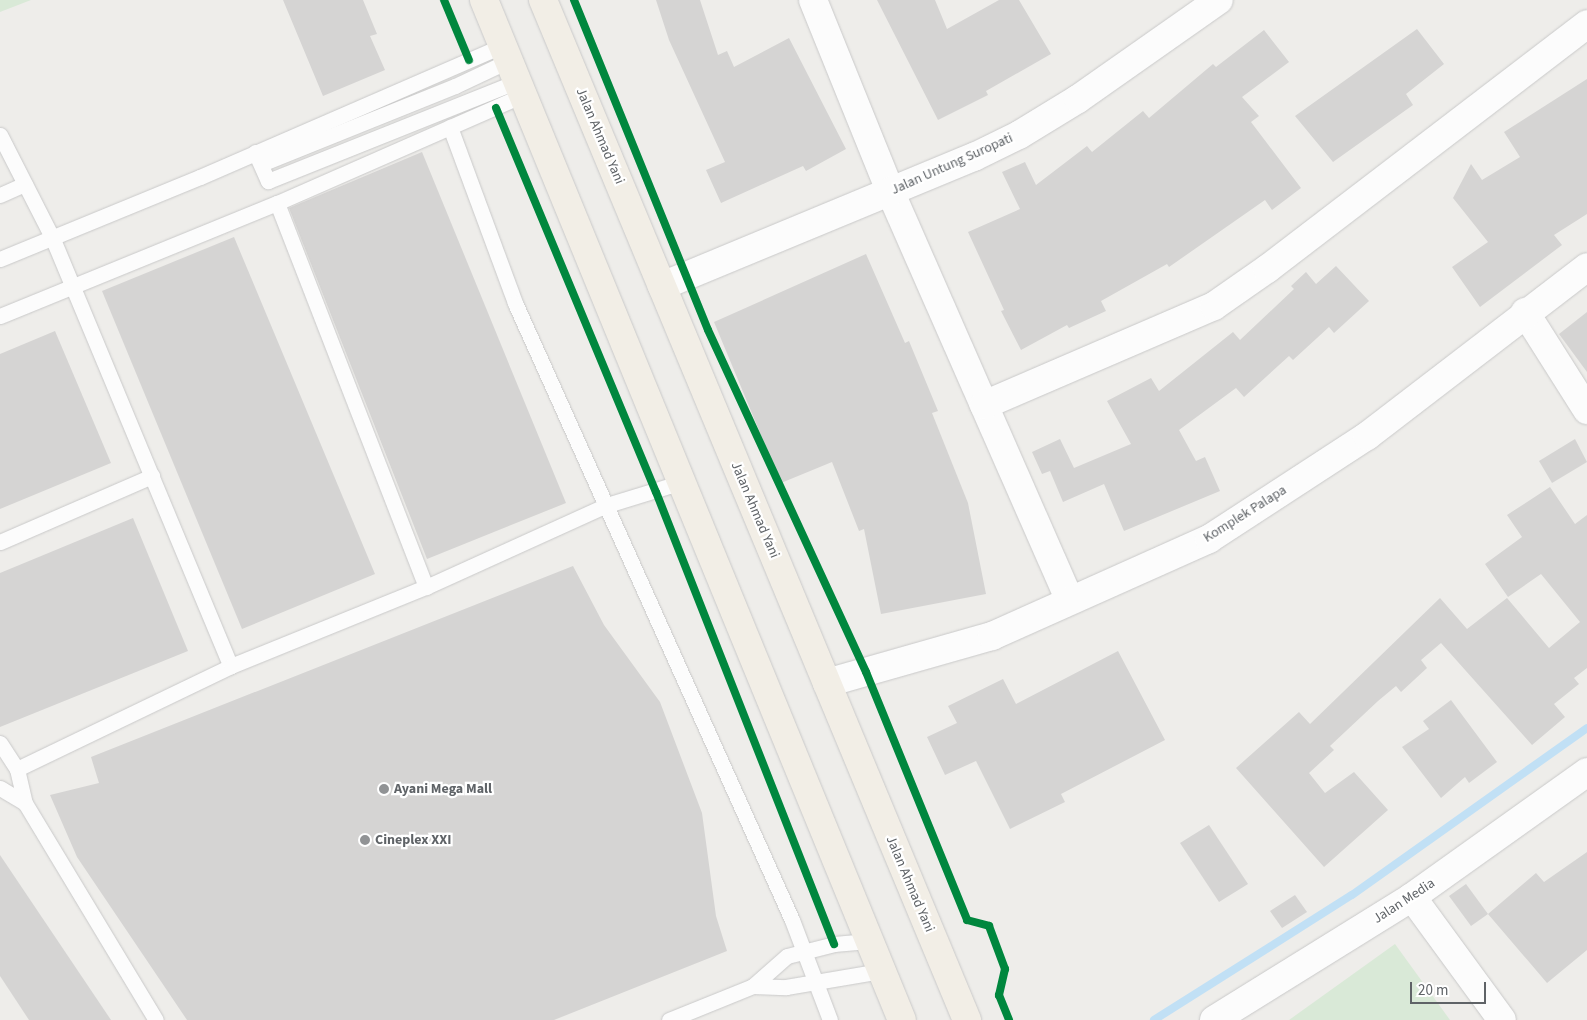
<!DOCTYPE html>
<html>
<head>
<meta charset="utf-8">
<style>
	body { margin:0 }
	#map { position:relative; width:1587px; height:1020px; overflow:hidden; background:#eeedea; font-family:"Source Sans 3",sans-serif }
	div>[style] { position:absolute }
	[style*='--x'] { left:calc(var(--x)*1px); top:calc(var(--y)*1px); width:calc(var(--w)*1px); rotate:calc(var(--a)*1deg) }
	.green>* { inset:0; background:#d9e9d7 }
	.stream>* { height:8px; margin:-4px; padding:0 4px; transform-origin:4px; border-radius:4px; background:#c1e0f5 }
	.building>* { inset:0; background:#d5d4d3 }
	.roads { filter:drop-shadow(0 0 1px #c9c9c9) drop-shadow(0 0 1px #c9c9c9) }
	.service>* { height:15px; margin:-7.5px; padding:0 7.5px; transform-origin:7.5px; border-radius:7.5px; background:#fcfcfc }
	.minor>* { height:28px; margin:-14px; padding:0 14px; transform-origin:14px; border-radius:14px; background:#fcfcfc }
	.trunk>* { height:28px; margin:-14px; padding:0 14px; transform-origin:14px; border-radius:14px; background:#f2eee6 }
	.cycleway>* { height:8px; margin:-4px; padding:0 4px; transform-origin:4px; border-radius:4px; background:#00873e }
	.dots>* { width:14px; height:14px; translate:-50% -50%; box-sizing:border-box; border:2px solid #fff; border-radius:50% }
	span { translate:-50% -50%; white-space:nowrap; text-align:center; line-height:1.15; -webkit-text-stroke:4.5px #fff; paint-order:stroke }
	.street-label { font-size:14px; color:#5f6367 }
	.poi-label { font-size:14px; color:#5f6367; font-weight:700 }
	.left { translate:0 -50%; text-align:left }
	.scale { position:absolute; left:1410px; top:982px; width:76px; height:22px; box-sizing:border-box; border:2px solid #5f6367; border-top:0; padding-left:6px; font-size:15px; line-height:18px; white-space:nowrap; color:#5f6367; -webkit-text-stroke:4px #fff; paint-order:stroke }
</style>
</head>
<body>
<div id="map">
	<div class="green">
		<i style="clip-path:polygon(0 0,31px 0,0 12px)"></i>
		<i style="clip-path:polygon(1395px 944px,1450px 1020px,1289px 1020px)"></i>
	</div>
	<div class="stream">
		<i style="--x:1154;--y:1020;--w:234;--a:-32.3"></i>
		<i style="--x:1352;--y:895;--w:288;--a:-35.4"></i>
	</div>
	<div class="building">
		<i style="clip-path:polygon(283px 0,363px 0,377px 34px,370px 36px,385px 70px,323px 96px)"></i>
		<i style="clip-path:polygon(656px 0,700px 0,718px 55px,727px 51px,734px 67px,789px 38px,846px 149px,806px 171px,803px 166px,721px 203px,706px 170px,725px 162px,669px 40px)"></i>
		<i style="clip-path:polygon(877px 0,935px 0,947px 29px,999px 0,1019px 0,1051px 54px,986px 91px,988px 95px,938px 120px)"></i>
		<i style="clip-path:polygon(1417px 29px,1444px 64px,1406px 94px,1413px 105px,1333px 162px,1295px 116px)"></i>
		<i style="clip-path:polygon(1264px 30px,1289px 62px,1242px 97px,1259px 116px,1251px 122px,1301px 188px,1272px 210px,1265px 200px,1169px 267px,1167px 264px,1101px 301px,1106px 311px,1069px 328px,1067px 325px,1021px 350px,1001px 311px,1004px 310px,968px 232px,1020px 209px,1002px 172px,1025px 162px,1036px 185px,1087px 146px,1092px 152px,1143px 111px,1149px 118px,1213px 64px,1216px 67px)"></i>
		<i style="clip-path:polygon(1587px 79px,1587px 214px,1554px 235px,1562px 245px,1480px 307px,1452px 267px,1488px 242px,1453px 198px,1471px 164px,1482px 180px,1520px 157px,1504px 132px)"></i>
		<i style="clip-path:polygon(422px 152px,566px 503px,427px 559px,289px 208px)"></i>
		<i style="clip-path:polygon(234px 237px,375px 574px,242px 629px,102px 291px)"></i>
		<i style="clip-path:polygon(866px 254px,905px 343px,909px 341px,938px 411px,932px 413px,968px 503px,986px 594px,881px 614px,864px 529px,859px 531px,832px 462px,781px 483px,714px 322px)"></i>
		<i style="clip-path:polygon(1336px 266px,1369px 301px,1334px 333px,1329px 327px,1293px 360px,1289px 356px,1244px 397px,1236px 388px,1179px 430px,1196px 461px,1205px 457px,1220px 491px,1124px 531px,1104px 484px,1063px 502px,1050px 471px,1042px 474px,1032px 452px,1060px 439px,1074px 468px,1131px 444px,1107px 401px,1151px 378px,1159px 391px,1233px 332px,1240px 340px,1294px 289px,1291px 286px,1306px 272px,1316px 284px)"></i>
		<i style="clip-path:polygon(1587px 312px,1587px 372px,1559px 334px)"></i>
		<i style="clip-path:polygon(55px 331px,111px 463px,0 509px,0 354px)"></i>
		<i style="clip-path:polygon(1575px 439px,1587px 462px,1552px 483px,1539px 461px)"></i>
		<i style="clip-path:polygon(1550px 487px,1575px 524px,1587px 515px,1587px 668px,1574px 678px,1579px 684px,1554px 704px,1565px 717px,1532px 745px,1441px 643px,1421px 660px,1427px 668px,1401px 692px,1396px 686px,1378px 701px,1330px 746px,1334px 750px,1309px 773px,1325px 793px,1354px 772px,1388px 810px,1324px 867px,1236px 768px,1299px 712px,1310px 724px,1440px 598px,1467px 629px,1507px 598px,1549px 648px,1580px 622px,1541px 574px,1508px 597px,1485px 564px,1522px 537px,1507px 515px)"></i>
		<i style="clip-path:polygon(133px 518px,188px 651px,0 727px,0 573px)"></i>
		<i style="clip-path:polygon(573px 566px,604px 625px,660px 702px,702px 813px,716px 916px,727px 951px,554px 1020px,187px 1020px,77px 857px,50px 795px,99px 783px,91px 757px)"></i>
		<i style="clip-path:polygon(1118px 651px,1165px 740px,1061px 794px,1065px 802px,1010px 829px,976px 761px,945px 775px,927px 737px,957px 723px,948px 706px,1003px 679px,1016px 704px)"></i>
		<i style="clip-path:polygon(1451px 700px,1497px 762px,1469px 783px,1465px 777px,1441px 798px,1402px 747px,1429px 729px,1423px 721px)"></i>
		<i style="clip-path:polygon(1209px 825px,1248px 884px,1219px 902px,1180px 843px)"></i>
		<i style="clip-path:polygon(1587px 852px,1587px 950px,1547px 983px,1488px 914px,1536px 873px,1544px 882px)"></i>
		<i style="clip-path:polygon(0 855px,111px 1020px,29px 1020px,0 976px)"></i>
		<i style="clip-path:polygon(1466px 884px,1488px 914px,1471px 926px,1449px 896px)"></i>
		<i style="clip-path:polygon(1295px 895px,1307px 912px,1282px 928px,1270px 911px)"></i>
	</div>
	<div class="roads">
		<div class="service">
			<i style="--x:450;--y:127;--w:188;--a:69.7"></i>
			<i style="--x:515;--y:303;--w:676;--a:65.82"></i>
			<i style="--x:792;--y:920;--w:107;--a:69.2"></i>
			<i style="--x:0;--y:135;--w:114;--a:63"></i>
			<i style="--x:52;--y:237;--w:465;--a:67.4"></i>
			<i style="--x:255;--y:152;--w:32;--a:66"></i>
			<i style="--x:268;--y:181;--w:269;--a:-21.8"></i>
			<i style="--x:261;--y:164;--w:209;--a:-21.9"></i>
			<i style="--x:455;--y:86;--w:61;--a:-25.3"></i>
			<i style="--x:0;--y:195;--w:27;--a:-24"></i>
			<i style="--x:277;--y:203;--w:412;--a:68.8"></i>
			<i style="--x:0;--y:259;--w:216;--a:-22.3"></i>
			<i style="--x:200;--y:177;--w:331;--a:-23.5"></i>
			<i style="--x:0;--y:316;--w:299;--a:-22.2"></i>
			<i style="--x:277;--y:203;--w:269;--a:-23.7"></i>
			<i style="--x:0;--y:542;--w:166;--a:-23.5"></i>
			<i style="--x:0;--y:743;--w:31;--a:57"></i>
			<i style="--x:17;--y:769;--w:35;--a:77"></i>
			<i style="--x:25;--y:803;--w:253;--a:58.9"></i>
			<i style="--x:17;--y:769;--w:237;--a:-25.7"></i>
			<i style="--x:231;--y:666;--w:210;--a:-22.1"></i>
			<i style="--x:426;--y:587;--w:199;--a:-24.4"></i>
			<i style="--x:607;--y:505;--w:78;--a:-17"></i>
			<i style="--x:0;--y:788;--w:29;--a:31"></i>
			<i style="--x:753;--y:986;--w:33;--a:2"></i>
			<i style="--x:786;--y:987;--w:96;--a:-9.6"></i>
			<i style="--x:669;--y:1020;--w:91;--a:-22"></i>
			<i style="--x:753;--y:986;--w:45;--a:-41.4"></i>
			<i style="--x:787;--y:956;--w:49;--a:-14.3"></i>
			<i style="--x:834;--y:944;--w:34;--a:-5"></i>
		</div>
		<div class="minor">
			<i style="--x:813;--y:0;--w:206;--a:68"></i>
			<i style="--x:890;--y:191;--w:446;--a:66.3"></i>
			<i style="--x:662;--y:286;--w:338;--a:-22.5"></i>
			<i style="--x:974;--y:157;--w:50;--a:-26.1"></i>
			<i style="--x:1019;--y:135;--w:69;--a:-31.4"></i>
			<i style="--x:1078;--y:99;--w:172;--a:-35.1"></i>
			<i style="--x:1525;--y:312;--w:116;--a:57.7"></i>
			<i style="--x:984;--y:405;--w:250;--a:-23.3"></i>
			<i style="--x:1214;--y:306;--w:65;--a:-34.9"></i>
			<i style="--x:1267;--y:269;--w:403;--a:-37.4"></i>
			<i style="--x:827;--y:683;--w:172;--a:-15.9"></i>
			<i style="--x:992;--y:636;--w:238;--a:-24.1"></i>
			<i style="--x:1209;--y:539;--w:189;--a:-33.1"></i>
			<i style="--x:1367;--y:436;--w:277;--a:-37.5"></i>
			<i style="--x:1412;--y:897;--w:152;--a:53.8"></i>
			<i style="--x:1214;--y:1020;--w:233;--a:-31.8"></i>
			<i style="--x:1412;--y:897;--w:215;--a:-35.5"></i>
		</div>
		<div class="trunk">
			<i style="--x:484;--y:0;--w:1102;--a:67.72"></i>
			<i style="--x:543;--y:0;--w:1105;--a:67.43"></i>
		</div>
	</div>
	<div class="cycleway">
		<i style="--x:444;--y:0;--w:65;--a:67.4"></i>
		<i style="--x:574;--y:0;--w:356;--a:67.9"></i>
		<i style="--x:708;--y:330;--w:377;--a:65.2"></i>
		<i style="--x:866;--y:672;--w:268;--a:67.8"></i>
		<i style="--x:967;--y:920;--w:23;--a:15"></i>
		<i style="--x:989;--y:926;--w:46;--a:69.6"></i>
		<i style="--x:1005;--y:969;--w:27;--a:103"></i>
		<i style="--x:999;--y:995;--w:27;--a:68"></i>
		<i style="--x:496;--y:108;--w:416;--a:67.4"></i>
		<i style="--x:656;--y:492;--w:486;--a:68.5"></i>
	</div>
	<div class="dots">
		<i style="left:384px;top:789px;background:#919395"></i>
		<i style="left:365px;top:840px;background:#919395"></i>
	</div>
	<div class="street-label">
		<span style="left:600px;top:136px;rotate:67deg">Jalan Ahmad Yani</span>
		<span style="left:952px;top:164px;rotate:-24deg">Jalan Untung Suropati</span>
		<span style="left:755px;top:510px;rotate:67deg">Jalan Ahmad Yani</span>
		<span style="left:1245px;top:514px;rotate:-32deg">Komplek Palapa</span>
		<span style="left:910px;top:884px;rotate:67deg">Jalan Ahmad Yani</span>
		<span style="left:1404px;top:901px;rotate:-33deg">Jalan Media</span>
	</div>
	<div class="poi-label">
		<span class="left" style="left:394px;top:789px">Ayani Mega Mall</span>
		<span class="left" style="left:375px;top:840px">Cineplex XXI</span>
	</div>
	<div class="scale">20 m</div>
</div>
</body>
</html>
